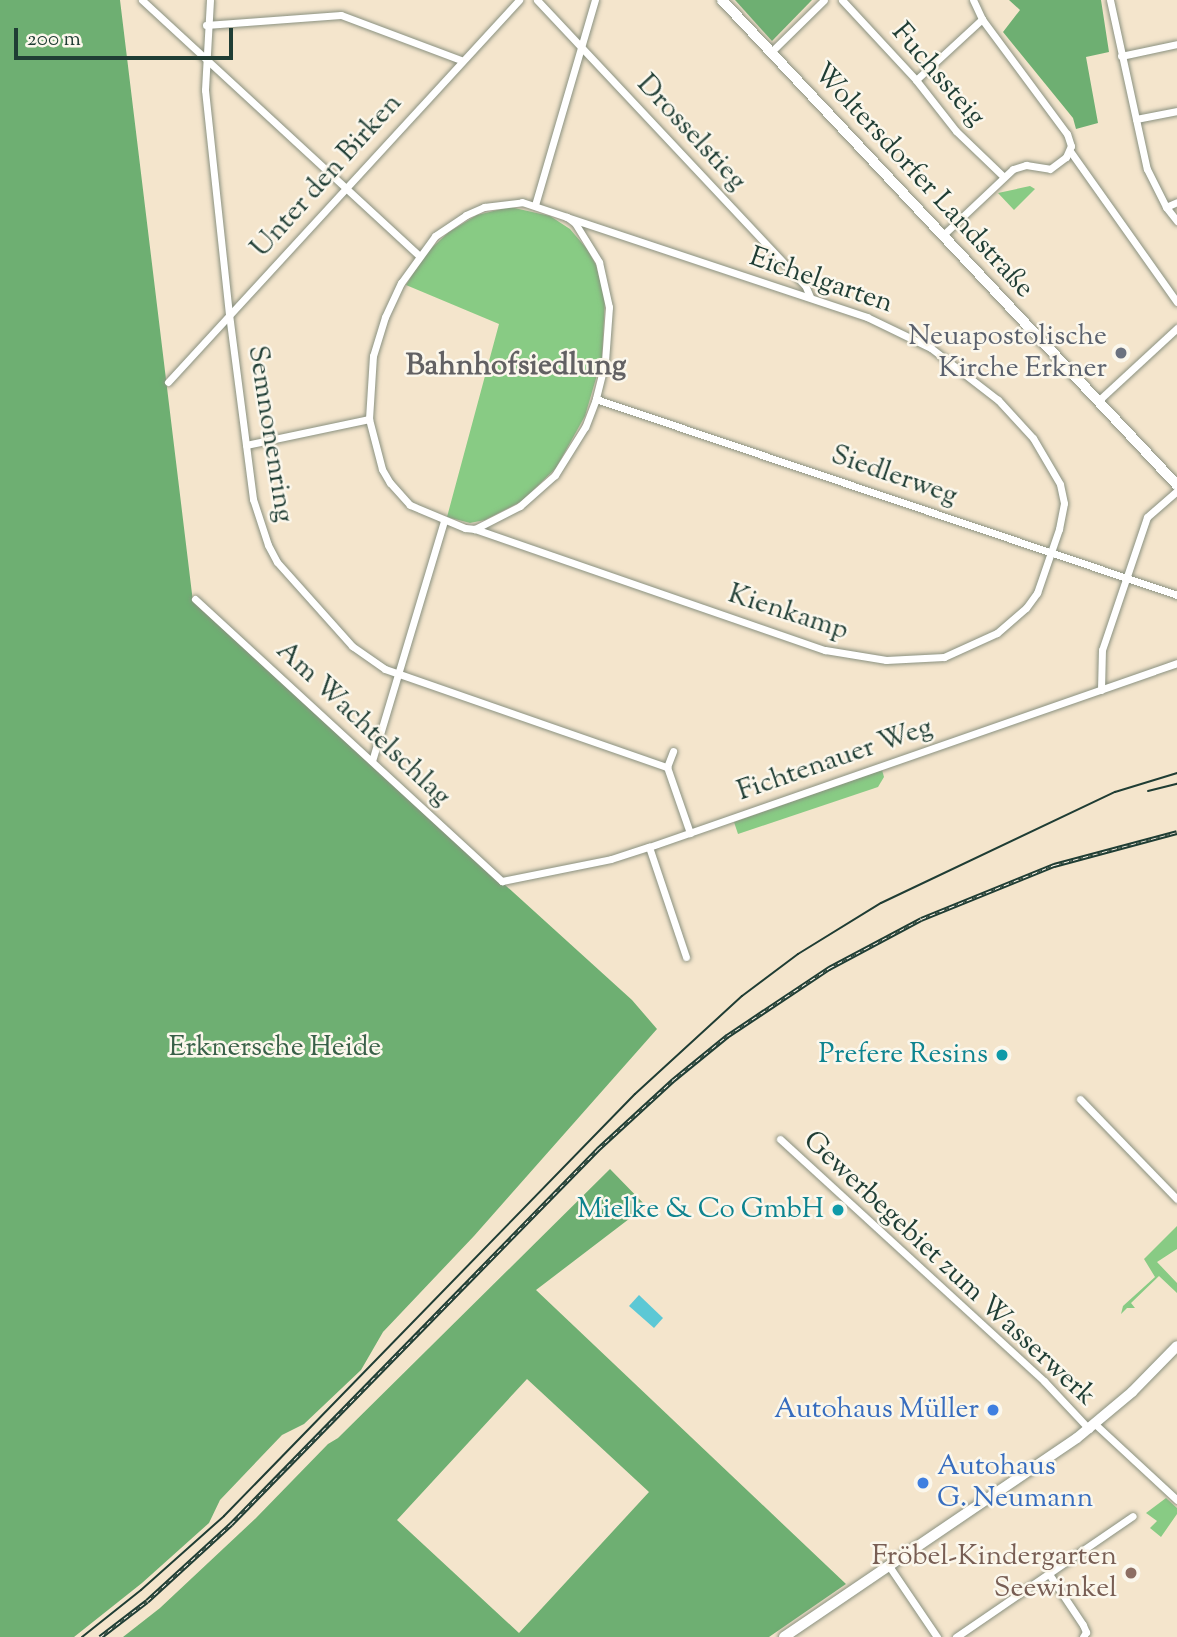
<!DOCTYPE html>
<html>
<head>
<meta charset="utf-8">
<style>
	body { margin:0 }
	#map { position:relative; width:1177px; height:1637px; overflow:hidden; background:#f4e5cc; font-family:"Sorts Mill Goudy",serif }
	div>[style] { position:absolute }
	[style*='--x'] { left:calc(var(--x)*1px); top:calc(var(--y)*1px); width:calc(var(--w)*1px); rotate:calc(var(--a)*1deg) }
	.green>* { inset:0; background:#88cb84 }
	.forest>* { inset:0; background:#6eaf72 }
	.water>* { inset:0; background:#5cc8d5 }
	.roads { filter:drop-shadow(0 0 2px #8a9180) drop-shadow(0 0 2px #8a9180) }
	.minor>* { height:7px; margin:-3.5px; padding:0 3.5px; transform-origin:3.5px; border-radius:3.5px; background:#fff }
	.major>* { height:10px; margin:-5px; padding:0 5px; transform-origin:5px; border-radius:5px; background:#fff }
	.tram>* { height:2px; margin:-1px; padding:0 1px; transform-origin:1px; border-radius:1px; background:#1f3d34 }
	.rail>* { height:4.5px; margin-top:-2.25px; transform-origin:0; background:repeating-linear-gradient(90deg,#fbf7ec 0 5px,#1f3d34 0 10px); box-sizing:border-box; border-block:2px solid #1f3d34 }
	.dots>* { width:19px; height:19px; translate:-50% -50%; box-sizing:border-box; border:4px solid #fbf7ec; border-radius:50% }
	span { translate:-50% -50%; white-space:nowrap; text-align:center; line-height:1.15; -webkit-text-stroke:5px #fbf7ec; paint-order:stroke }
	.street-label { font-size:28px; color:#1f3d34 }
	.worship-label { font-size:28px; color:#5b616d }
	.right { translate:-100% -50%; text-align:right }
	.park-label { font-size:28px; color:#396048 }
	.culture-label { font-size:28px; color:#0d838f }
	.shop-label { font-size:28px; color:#366cbe }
	.left { translate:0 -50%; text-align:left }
	.education-label { font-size:28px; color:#785e54 }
	.neighbourhood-label { font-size:30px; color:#626163; font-weight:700 }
	.scale { position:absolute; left:14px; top:28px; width:219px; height:32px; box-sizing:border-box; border:4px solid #1f3d34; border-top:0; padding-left:9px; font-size:21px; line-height:24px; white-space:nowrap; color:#1f3d34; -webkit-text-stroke:5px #fbf7ec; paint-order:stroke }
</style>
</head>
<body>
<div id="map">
	<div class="green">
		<i style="clip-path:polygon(1030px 186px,1035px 189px,1014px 210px,998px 193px)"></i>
		<i style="clip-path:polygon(510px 207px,550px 216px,570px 229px,587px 249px,596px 265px,605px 299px,602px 358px,585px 416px,556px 468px,522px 501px,485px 520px,470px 523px,447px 517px,499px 324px,406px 285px,425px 254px,449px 232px,477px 215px)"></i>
		<i style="clip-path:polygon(882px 770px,884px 777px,878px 787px,738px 834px,734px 822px)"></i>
		<i style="clip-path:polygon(1177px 1226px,1177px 1249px,1157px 1262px,1177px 1283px,1177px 1293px,1159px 1276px,1131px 1303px,1135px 1308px,1127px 1308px,1121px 1314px,1123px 1306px,1155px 1277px,1144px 1259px)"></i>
		<i style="clip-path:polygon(1166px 1498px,1177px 1508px,1177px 1514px,1161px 1537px,1150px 1528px,1157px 1521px,1146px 1513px)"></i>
	</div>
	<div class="forest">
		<i style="clip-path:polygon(0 0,120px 0,193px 602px,632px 1000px,657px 1029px,474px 1236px,383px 1332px,361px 1370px,304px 1424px,282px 1435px,220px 1500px,209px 1523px,142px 1583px,74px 1637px,0 1637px)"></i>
		<i style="clip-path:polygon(735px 0,812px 0,772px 41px)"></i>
		<i style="clip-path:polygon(1009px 0,1101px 0,1109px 52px,1086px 57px,1098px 123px,1076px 129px,1073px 118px,1003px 32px,1020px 10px)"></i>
		<i style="clip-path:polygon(evenodd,610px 1169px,646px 1206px,536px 1290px,846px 1584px,769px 1637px,123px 1637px,160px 1608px,256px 1518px,328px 1444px,338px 1438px,610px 1169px,527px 1379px,649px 1492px,519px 1633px,397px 1520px,527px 1379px)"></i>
	</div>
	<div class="water">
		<i style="clip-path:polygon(639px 1295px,663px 1318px,654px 1328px,629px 1306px)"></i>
	</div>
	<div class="roads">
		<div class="minor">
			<i style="--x:142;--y:0;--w:377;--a:42.7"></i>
			<i style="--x:210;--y:0;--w:90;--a:93.2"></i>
			<i style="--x:205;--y:90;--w:225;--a:83.9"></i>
			<i style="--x:229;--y:314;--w:187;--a:82.6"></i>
			<i style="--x:253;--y:499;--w:48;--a:71.9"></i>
			<i style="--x:268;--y:545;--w:19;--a:62"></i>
			<i style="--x:277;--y:562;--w:113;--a:48.2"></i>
			<i style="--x:352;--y:646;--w:40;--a:34.9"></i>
			<i style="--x:385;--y:669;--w:299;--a:19.2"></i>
			<i style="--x:667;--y:767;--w:70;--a:70.8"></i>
			<i style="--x:537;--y:0;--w:391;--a:46.8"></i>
			<i style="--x:805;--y:285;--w:13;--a:67"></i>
			<i style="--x:842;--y:0;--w:109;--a:47.2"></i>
			<i style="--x:916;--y:80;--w:65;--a:51.9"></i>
			<i style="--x:956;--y:131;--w:66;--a:43.8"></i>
			<i style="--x:1110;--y:0;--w:173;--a:77.7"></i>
			<i style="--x:1147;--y:169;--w:42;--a:63.4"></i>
			<i style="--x:1166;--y:207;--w:18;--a:52"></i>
			<i style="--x:206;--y:25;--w:135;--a:-4.2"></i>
			<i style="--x:341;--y:15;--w:128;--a:20.6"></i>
			<i style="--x:771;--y:52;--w:74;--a:-44.5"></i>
			<i style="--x:1121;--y:56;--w:57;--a:-12.1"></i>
			<i style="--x:916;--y:80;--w:90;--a:-42.7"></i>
			<i style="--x:1136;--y:119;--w:42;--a:-11"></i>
			<i style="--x:1070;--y:151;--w:185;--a:54.7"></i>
			<i style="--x:522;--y:202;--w:47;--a:18.4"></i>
			<i style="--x:567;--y:217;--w:10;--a:37"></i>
			<i style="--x:575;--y:223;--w:46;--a:58.4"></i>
			<i style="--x:599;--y:262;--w:46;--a:77.5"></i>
			<i style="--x:609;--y:307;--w:55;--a:94.2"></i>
			<i style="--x:605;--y:362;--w:38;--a:104"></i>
			<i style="--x:596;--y:399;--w:30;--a:111"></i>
			<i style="--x:585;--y:427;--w:57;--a:122"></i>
			<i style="--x:555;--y:475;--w:47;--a:138.5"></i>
			<i style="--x:520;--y:506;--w:51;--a:152.9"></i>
			<i style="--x:475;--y:529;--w:10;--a:-174"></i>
			<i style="--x:465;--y:528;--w:60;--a:-157.3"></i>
			<i style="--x:410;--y:505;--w:30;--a:-132"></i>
			<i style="--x:390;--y:483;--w:16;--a:-120"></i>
			<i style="--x:382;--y:469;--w:52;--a:-104.6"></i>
			<i style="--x:369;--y:419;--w:63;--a:-86.4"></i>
			<i style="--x:373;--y:356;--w:41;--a:-72.9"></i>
			<i style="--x:385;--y:317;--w:38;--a:-65"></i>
			<i style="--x:401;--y:283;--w:58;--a:-54.1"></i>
			<i style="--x:435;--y:236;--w:37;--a:-34"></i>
			<i style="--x:466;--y:215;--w:20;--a:-24"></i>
			<i style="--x:484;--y:207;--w:38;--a:-7"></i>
			<i style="--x:535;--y:205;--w:214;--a:-73.7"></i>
			<i style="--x:1166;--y:207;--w:12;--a:-24"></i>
			<i style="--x:943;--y:235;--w:96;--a:-43.3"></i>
			<i style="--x:1013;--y:169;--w:14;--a:-17"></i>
			<i style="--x:1026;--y:165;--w:24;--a:9"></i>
			<i style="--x:1050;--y:169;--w:20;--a:-37"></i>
			<i style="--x:1066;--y:157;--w:12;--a:-66"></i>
			<i style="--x:1071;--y:146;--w:13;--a:-108"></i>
			<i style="--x:1067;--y:134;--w:143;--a:-126.5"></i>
			<i style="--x:982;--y:19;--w:21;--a:-115"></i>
			<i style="--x:168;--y:382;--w:519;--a:-47.42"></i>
			<i style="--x:596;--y:399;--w:613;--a:18.64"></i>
			<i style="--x:1098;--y:401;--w:108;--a:-42.7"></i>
			<i style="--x:246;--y:445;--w:126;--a:-11.9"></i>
			<i style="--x:475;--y:529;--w:370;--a:19.1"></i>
			<i style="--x:825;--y:650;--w:62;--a:9.3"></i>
			<i style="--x:886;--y:660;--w:58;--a:-3"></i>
			<i style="--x:944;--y:657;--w:58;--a:-24.4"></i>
			<i style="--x:997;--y:633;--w:38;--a:-41"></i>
			<i style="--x:1026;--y:608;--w:19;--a:-54"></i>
			<i style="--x:1037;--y:593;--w:68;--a:-71"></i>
			<i style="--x:1059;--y:529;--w:26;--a:-79"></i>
			<i style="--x:1064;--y:503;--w:19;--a:-102"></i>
			<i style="--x:1060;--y:484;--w:53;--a:-120.4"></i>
			<i style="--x:1033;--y:438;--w:52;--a:-132.6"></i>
			<i style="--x:998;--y:400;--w:85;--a:-142.2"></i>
			<i style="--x:931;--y:348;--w:71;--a:-154.2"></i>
			<i style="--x:867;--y:317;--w:316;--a:-161.6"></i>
			<i style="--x:195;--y:599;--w:417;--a:42.6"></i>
			<i style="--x:502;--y:881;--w:111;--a:-11.4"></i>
			<i style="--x:611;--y:859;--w:40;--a:-18"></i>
			<i style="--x:649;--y:847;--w:559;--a:-19.21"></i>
			<i style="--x:1101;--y:690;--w:40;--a:-88.6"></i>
			<i style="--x:1102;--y:650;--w:140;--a:-71.3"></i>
			<i style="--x:1147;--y:517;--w:40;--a:-41"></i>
			<i style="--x:372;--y:761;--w:251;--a:-73.3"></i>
			<i style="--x:667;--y:767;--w:17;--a:-69"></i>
			<i style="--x:649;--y:847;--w:116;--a:71.4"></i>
			<i style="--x:1080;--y:1099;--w:139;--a:45.9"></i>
			<i style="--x:780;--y:1139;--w:358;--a:42.5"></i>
			<i style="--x:1044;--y:1381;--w:66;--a:46.8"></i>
			<i style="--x:1095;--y:1424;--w:112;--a:42.8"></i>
			<i style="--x:889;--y:1566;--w:86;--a:55.9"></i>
			<i style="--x:1049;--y:1574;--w:61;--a:56.3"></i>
			<i style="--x:1083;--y:1625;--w:8;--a:67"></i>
			<i style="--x:1086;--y:1632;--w:6;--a:121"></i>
			<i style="--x:956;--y:1637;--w:214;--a:-34.4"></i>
		</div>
		<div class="major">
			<i style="--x:722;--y:0;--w:665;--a:46.83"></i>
			<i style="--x:784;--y:1637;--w:354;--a:-34.2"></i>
			<i style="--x:1077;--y:1438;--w:72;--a:-39.9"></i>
			<i style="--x:1132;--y:1392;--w:64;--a:-45.6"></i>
		</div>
	</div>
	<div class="tram">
		<i style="--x:1148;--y:791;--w:30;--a:-14"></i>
		<i style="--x:82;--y:1637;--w:75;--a:-38.5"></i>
		<i style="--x:141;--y:1590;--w:111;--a:-41.7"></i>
		<i style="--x:224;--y:1516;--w:589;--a:-45.76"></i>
		<i style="--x:635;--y:1094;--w:145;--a:-42.5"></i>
		<i style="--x:742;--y:996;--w:70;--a:-36.9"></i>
		<i style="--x:798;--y:954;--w:97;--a:-31.6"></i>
		<i style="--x:881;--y:903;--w:259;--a:-25.4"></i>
		<i style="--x:1115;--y:792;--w:65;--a:-17"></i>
	</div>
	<div class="rail">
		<i style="--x:100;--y:1637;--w:59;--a:-37.5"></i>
		<i style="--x:147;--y:1601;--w:114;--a:-42.5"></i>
		<i style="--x:231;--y:1524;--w:525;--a:-45.62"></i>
		<i style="--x:598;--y:1149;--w:102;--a:-42.6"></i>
		<i style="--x:673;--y:1080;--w:70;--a:-39.2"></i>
		<i style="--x:727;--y:1036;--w:123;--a:-33.7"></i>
		<i style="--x:829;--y:968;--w:104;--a:-28"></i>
		<i style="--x:921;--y:919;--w:144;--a:-22.1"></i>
		<i style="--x:1054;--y:865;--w:127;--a:-15"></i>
	</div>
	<div class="dots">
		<i style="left:1121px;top:353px;background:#6b7280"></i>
		<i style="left:1002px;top:1055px;background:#0f9aa8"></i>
		<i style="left:838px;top:1210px;background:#0f9aa8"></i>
		<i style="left:993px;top:1410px;background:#3f7fe0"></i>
		<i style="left:923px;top:1483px;background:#3f7fe0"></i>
		<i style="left:1131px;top:1573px;background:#8d6e63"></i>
	</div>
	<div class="street-label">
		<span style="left:938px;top:75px;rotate:49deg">Fuchssteig</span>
		<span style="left:691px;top:133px;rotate:47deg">Drosselstieg</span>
		<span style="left:327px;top:176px;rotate:-48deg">Unter den Birken</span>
		<span style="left:923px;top:181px;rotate:47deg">Woltersdorfer Landstraße</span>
		<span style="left:821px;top:281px;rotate:19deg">Eichelgarten</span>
		<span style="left:270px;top:434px;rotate:81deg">Semnonenring</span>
		<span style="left:894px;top:476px;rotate:19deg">Siedlerweg</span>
		<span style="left:788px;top:613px;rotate:18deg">Kienkamp</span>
		<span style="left:363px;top:724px;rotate:43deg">Am Wachtelschlag</span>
		<span style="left:835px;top:760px;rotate:-19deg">Fichtenauer Weg</span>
		<span style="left:949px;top:1269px;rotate:43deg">Gewerbegebiet zum Wasserwerk</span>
	</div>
	<div class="worship-label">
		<span class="right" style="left:1107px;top:353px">Neuapostolische<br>Kirche Erkner</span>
	</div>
	<div class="park-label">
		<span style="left:275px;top:1048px">Erknersche Heide</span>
	</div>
	<div class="culture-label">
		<span class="right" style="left:988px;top:1055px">Prefere Resins</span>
		<span class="right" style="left:824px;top:1210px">Mielke &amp; Co GmbH</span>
	</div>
	<div class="shop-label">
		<span class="right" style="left:979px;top:1410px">Autohaus Müller</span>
		<span class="left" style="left:937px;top:1483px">Autohaus<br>G. Neumann</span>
	</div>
	<div class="education-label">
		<span class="right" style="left:1117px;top:1573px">Fröbel-Kindergarten<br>Seewinkel</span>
	</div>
	<div class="neighbourhood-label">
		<span style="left:516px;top:367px">Bahnhofsiedlung</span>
	</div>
	<div class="scale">200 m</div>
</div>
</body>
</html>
